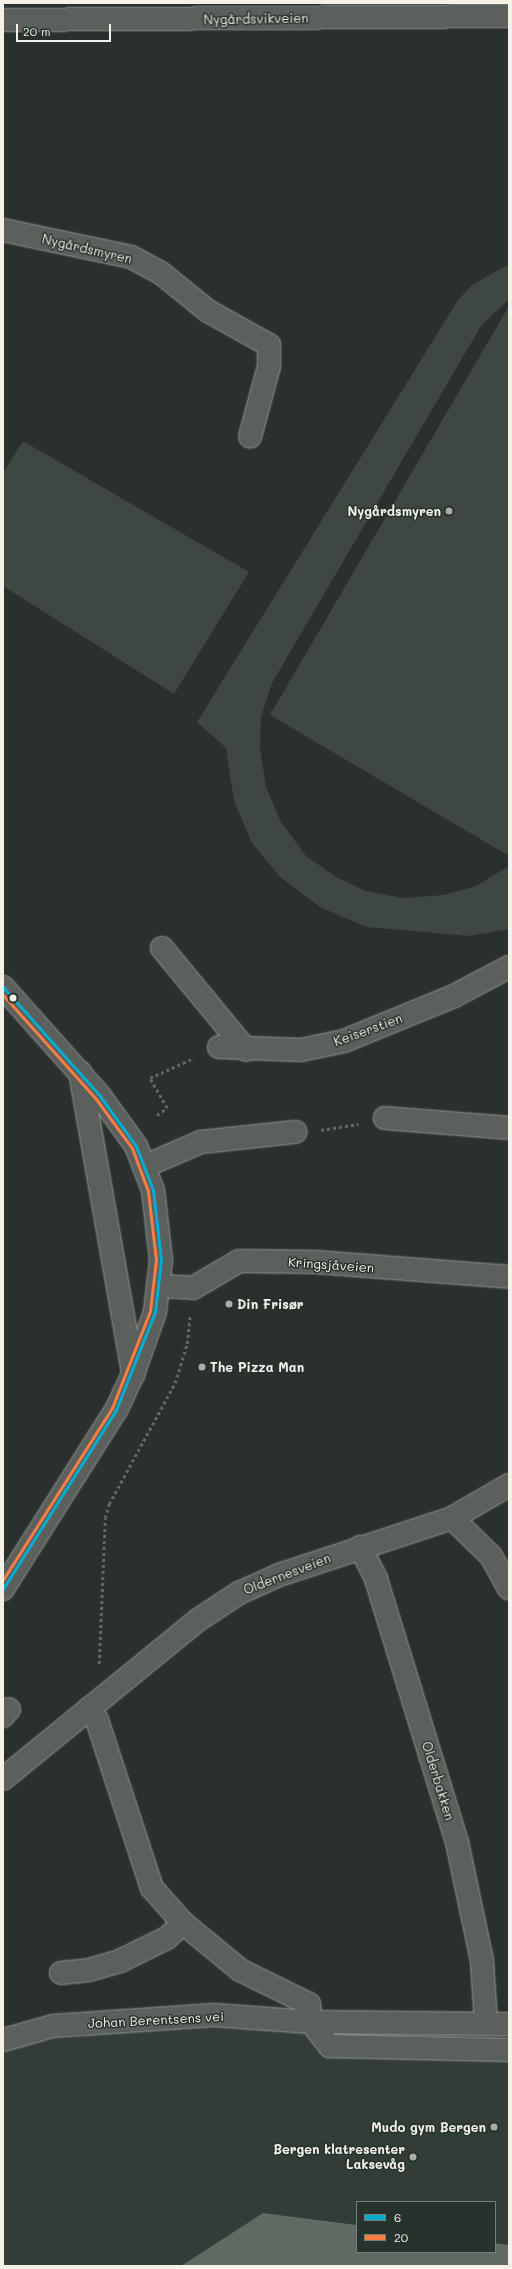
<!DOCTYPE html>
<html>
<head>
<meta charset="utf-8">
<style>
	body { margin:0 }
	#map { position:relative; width:512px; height:2269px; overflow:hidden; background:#29302d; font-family:Mali,sans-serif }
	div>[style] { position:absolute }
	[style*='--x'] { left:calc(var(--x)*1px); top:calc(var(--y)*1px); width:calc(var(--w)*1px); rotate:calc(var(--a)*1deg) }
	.built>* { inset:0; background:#323d37 }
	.green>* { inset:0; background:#3e4742 }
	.water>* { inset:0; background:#616963 }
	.path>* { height:2.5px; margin-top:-1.25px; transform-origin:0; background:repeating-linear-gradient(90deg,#646764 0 3px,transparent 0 6px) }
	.roads { filter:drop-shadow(0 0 1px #969996) drop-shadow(0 0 1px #969996) }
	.minor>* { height:22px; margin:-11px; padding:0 11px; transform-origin:11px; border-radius:11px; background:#5c605c }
	.major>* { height:22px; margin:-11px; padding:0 11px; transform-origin:11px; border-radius:11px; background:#5c605c }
	.bus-1>* { height:3px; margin:-1.5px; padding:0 1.5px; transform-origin:1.5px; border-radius:1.5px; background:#06acd0 }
	.bus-2>* { height:3px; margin:-1.5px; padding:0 1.5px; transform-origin:1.5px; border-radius:1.5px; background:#f77d43 }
	.dots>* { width:11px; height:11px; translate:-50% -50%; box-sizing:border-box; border:2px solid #26332d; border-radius:50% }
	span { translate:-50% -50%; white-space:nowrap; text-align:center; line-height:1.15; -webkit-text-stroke:3px #26332d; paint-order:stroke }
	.street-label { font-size:13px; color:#f4f1e8 }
	.poi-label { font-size:13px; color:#f4f1e8; font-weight:700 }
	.right { translate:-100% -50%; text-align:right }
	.left { translate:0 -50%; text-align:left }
	.frame { position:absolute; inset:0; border:4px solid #f4f1e8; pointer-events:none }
	.legend { position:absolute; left:356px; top:2201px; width:140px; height:52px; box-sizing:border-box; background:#26332d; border:1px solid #787f78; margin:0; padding:5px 7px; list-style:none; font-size:12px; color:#f4f1e8 }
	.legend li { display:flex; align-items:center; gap:8px; height:20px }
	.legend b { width:20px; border:1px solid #787f78 }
	.scale { position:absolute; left:16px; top:24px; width:95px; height:18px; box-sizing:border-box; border:2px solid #f4f1e8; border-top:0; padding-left:5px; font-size:12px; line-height:14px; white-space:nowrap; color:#f4f1e8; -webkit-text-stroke:3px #26332d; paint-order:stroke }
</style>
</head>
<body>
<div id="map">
	<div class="built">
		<i style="clip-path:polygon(345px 2011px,509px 2016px,509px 2245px,495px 2243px,495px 2202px,357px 2202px,357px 2225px,263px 2213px,181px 2266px,3px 2266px,3px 2044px)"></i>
	</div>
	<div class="green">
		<i style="clip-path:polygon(509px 264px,509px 299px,481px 326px,272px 683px,261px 717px,260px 748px,266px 787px,281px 822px,306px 856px,336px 877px,366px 891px,403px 898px,444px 895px,476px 886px,509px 866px,509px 929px,470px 936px,366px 927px,320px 907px,280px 877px,265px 859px,252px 843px,234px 801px,226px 748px,197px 722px,458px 300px,472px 285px)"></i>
		<i style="clip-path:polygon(509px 306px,509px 856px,270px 715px)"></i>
		<i style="clip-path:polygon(23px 441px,249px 572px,174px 694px,3px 586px,3px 473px)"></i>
	</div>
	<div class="water">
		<i style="clip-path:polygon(263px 2213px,357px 2225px,357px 2252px,495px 2252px,495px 2243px,509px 2245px,509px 2266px,181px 2266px)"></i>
	</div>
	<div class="path">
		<i style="--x:157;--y:1115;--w:12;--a:-35"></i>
		<i style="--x:167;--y:1108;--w:34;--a:-120"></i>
		<i style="--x:150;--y:1078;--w:48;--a:-24.4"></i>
		<i style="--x:321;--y:1130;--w:38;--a:-9"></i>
		<i style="--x:99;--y:1664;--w:146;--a:-87.6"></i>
		<i style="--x:105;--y:1518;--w:15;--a:-74"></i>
		<i style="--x:109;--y:1504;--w:138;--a:-61.4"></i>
		<i style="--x:175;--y:1383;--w:41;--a:-72.9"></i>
		<i style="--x:187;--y:1344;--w:28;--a:-84"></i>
	</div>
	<div class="roads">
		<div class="minor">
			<i style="--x:3;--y:20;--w:506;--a:-0.45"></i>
			<i style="--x:3;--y:230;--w:131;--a:11.9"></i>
			<i style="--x:131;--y:257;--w:34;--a:28"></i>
			<i style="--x:161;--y:273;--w:60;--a:39"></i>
			<i style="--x:208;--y:311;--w:70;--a:29.1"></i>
			<i style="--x:269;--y:345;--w:21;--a:90"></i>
			<i style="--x:269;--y:366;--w:73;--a:105"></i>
			<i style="--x:162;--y:948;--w:132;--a:50.5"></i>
			<i style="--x:219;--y:1047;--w:82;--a:2.1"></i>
			<i style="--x:301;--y:1050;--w:44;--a:-11.8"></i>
			<i style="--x:344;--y:1041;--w:119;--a:-22.2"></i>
			<i style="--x:454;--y:996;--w:62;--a:-27.8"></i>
			<i style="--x:80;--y:1072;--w:307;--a:80"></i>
			<i style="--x:385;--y:1118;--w:124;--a:4.6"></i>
			<i style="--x:145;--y:1166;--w:61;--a:-23.2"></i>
			<i style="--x:201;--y:1142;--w:95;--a:-6.1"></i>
			<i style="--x:160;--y:1286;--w:33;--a:3"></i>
			<i style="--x:193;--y:1288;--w:53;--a:-30.4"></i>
			<i style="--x:239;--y:1261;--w:77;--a:0.7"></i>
			<i style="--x:316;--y:1262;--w:194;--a:4.4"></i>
			<i style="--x:452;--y:1518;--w:54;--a:44.3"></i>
			<i style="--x:491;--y:1556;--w:37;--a:61"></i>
			<i style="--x:360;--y:1547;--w:36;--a:63"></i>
			<i style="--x:376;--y:1579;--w:275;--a:72.9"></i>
			<i style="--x:457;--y:1842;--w:122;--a:78.1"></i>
			<i style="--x:482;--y:1961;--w:62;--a:86.3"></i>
			<i style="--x:89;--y:1708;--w:14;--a:56"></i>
			<i style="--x:97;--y:1720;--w:177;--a:71.9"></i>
			<i style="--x:152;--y:1888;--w:47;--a:48.5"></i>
			<i style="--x:183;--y:1923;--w:74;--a:39.5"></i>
			<i style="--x:240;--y:1970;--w:77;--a:26.2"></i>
			<i style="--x:309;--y:2004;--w:18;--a:84"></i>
			<i style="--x:311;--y:2022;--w:31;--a:52"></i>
			<i style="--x:330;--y:2046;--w:179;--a:1.3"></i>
			<i style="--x:3;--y:1716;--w:9;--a:-49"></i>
			<i style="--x:3;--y:1779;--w:252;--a:-39.2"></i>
			<i style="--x:198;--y:1620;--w:49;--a:-33.4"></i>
			<i style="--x:239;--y:1593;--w:44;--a:-24.2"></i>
			<i style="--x:279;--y:1575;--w:182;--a:-18.2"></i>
			<i style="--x:452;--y:1518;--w:66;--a:-30.1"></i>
			<i style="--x:61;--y:1973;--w:28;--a:-6"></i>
			<i style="--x:89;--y:1970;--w:32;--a:-16"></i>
			<i style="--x:120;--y:1961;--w:52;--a:-26.1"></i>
			<i style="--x:167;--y:1938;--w:22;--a:-43"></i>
			<i style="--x:3;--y:2040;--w:52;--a:-15.6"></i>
			<i style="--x:53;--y:2026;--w:161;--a:-3.9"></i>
			<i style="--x:214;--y:2015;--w:97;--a:4.1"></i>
			<i style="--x:311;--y:2022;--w:198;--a:0.6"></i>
		</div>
		<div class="major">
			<i style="--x:3;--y:987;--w:146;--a:48.3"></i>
			<i style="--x:100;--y:1096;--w:62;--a:54.2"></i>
			<i style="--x:136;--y:1146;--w:47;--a:68.9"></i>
			<i style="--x:153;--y:1190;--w:70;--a:83.5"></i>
			<i style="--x:161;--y:1260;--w:52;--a:96.6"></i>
			<i style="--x:155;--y:1312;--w:66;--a:109.5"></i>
			<i style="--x:133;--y:1374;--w:40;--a:115"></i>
			<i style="--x:116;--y:1410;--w:212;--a:122.3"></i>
		</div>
	</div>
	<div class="bus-1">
		<i style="--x:3;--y:987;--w:146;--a:48.3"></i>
		<i style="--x:100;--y:1096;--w:62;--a:54.2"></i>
		<i style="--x:136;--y:1146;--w:47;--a:68.9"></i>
		<i style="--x:153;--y:1190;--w:70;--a:83.5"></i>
		<i style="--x:161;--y:1260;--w:52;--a:96.6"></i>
		<i style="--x:155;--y:1312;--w:105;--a:111.7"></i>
		<i style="--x:116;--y:1410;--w:212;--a:122.3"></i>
	</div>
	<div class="bus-2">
		<i style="--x:3;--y:995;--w:140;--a:48.2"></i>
		<i style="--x:96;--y:1099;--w:61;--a:53.7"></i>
		<i style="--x:132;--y:1148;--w:46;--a:69.6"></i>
		<i style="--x:148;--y:1191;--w:69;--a:83.4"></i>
		<i style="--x:156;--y:1260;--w:51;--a:96.7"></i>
		<i style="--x:150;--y:1311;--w:104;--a:111.4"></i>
		<i style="--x:112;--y:1408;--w:204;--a:122.4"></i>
	</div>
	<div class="dots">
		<i style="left:449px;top:511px;background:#adada7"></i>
		<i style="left:13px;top:998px;background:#f4f1e8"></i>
		<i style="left:229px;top:1304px;background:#adada7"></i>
		<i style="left:202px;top:1367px;background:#adada7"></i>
		<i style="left:494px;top:2127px;background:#adada7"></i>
		<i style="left:413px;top:2157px;background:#adada7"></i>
	</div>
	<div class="street-label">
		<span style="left:256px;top:19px;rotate:-1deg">Nygårdsvikveien</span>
		<span style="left:87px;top:249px;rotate:13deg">Nygårdsmyren</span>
		<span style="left:368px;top:1030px;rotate:-20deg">Keiserstien</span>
		<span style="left:331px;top:1265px;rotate:4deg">Kringsjåveien</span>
		<span style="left:287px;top:1574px;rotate:-21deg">Oldernesveien</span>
		<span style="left:438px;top:1781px;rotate:73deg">Olderbakken</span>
		<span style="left:156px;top:2020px;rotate:-3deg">Johan Berentsens vei</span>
	</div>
	<div class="poi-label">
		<span class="right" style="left:441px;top:511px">Nygårdsmyren</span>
		<span class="left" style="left:237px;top:1304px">Din Frisør</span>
		<span class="left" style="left:210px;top:1367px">The Pizza Man</span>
		<span class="right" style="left:486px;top:2127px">Mudo gym Bergen</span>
		<span class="right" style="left:405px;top:2157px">Bergen klatresenter<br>Laksevåg</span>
	</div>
	<div class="frame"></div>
	<ul class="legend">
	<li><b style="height:5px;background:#06acd0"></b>6</li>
	<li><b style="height:5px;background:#f77d43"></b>20</li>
	</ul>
	<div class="scale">20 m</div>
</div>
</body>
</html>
